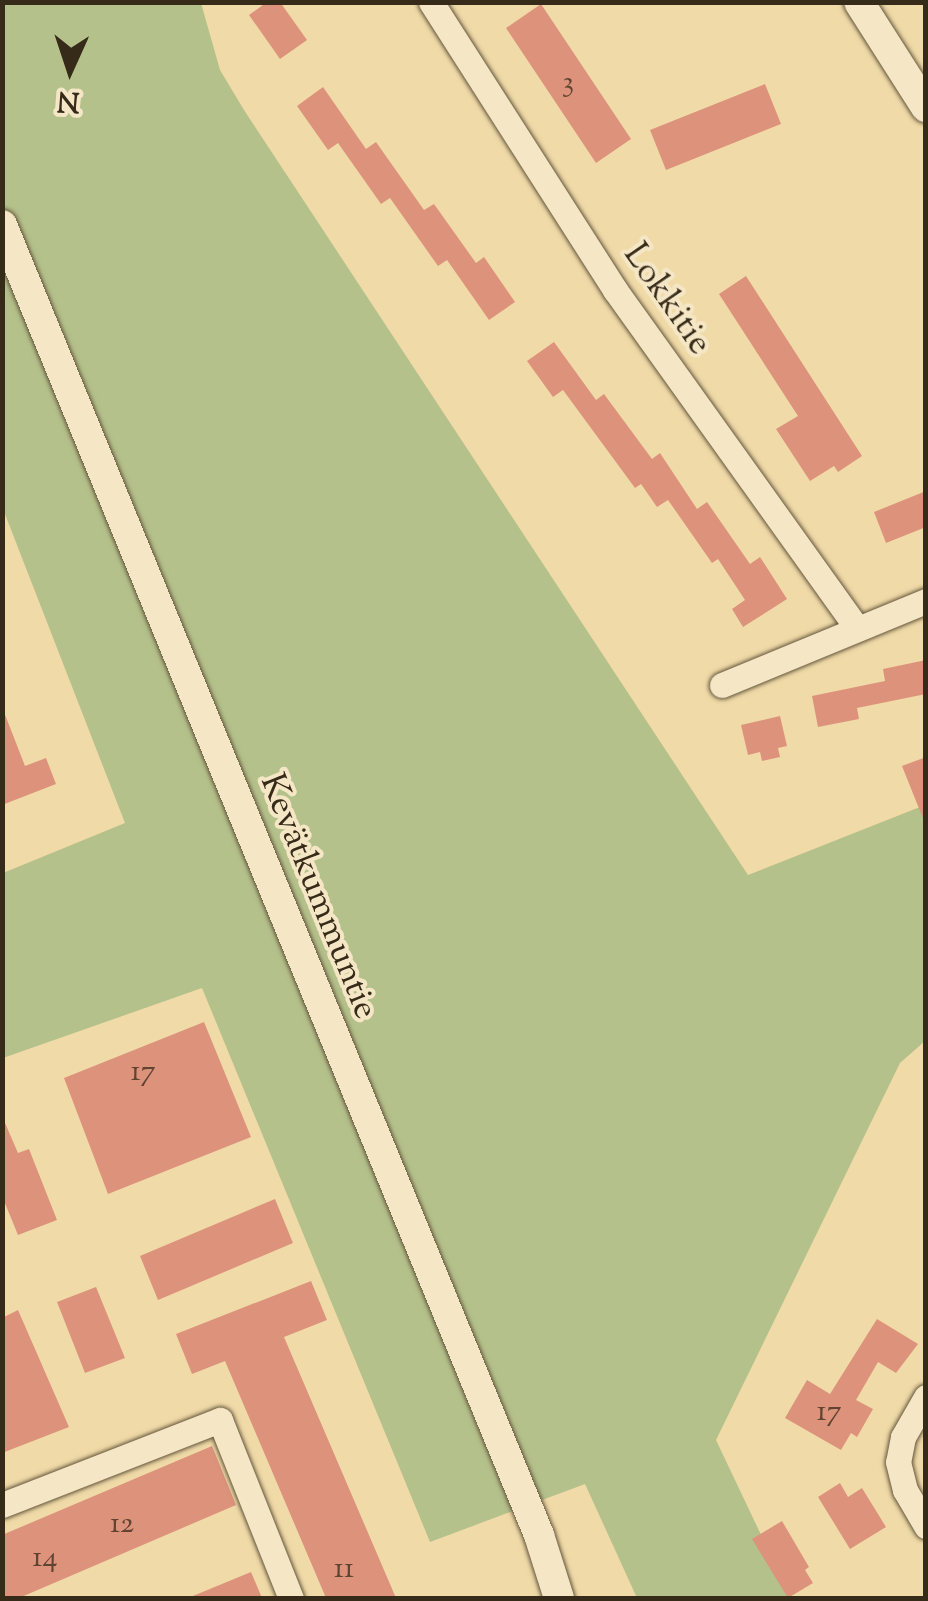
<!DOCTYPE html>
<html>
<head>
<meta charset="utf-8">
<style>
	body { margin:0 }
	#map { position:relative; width:928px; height:1601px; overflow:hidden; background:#f0daa8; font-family:"Sorts Mill Goudy",serif }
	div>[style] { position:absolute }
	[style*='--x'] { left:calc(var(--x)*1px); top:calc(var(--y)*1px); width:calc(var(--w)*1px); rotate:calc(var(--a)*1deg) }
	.green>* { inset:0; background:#b5c18b }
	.building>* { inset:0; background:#dd937b }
	.roads { filter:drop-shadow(0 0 2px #64563c) drop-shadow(0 0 2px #64563c) }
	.minor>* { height:25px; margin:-12.5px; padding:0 12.5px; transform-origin:12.5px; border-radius:12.5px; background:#f5e7c6 }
	.tertiary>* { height:30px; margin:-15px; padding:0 15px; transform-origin:15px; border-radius:15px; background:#f5e7c6 }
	span { translate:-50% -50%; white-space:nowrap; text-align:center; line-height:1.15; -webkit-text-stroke:8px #f5e7c6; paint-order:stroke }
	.number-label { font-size:30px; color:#604431 }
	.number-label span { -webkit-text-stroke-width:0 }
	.street-label { font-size:35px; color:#362a18 }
	.frame { position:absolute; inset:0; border:5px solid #362a18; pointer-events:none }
	.north { position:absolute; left:20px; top:20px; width:100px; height:100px; -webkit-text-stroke:8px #f5e7c6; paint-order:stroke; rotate:183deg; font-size:28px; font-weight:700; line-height:40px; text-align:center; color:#362a18 }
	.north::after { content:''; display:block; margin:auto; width:35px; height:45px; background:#362a18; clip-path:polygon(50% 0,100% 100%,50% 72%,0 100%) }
</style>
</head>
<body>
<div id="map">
	<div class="green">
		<i style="clip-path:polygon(3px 3px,201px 3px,220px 70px,244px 110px,748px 875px,925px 805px,925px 1041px,900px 1063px,716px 1440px,791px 1598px,637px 1598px,585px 1484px,430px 1542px,202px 988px,3px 1058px,3px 873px,125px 823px,3px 509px)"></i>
	</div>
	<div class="building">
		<i style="clip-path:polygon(267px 2px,280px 2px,307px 40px,280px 59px,249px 15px)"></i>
		<i style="clip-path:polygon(541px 4px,631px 139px,596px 163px,506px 28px)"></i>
		<i style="clip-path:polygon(765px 84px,781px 124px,666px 170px,650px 130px)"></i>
		<i style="clip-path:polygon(323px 87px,366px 149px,376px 142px,424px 210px,434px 204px,476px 263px,484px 257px,515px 302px,489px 320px,447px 260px,438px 266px,390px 198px,381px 204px,338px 143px,328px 150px,297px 106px)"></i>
		<i style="clip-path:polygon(746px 276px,862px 456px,838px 472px,834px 466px,810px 481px,776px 429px,798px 416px,719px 294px)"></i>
		<i style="clip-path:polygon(554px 342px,596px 400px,604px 394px,652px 459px,660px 453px,697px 509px,707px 502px,750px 564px,760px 557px,787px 599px,743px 627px,732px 609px,745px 600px,718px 559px,712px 563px,668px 500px,657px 507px,641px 484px,635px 488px,563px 390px,553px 397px,527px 361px)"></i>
		<i style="clip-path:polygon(926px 491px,926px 527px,886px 543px,874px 512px)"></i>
		<i style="clip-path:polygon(926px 660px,926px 694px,857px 708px,859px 719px,818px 727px,812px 696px,885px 681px,883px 669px)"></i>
		<i style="clip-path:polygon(4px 712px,25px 766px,46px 758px,56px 784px,2px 805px)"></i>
		<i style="clip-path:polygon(780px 716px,787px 746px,778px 748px,780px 757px,762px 761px,760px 752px,748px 755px,741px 725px)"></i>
		<i style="clip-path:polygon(926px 757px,926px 821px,924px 821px,902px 766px)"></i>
		<i style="clip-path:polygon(204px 1022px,251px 1137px,108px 1194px,64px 1078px)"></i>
		<i style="clip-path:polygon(2px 1116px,18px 1153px,29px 1149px,57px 1220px,18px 1235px,2px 1196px)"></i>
		<i style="clip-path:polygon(275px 1199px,293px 1243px,158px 1300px,140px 1256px)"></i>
		<i style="clip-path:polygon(311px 1281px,327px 1320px,284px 1337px,396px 1598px,326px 1598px,225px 1361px,192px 1374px,176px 1334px)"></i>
		<i style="clip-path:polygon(96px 1287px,125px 1358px,85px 1373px,57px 1302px)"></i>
		<i style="clip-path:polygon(18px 1310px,69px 1427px,2px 1453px,2px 1318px)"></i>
		<i style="clip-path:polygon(877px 1319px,918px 1344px,896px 1373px,878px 1362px,856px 1400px,873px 1409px,857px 1437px,851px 1433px,841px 1450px,785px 1418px,807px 1380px,830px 1394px)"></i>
		<i style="clip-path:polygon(212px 1446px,236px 1505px,19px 1598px,2px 1598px,2px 1535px)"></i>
		<i style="clip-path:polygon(840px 1483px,848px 1497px,862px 1488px,886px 1527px,850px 1549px,818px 1497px)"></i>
		<i style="clip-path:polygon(782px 1521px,809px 1567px,805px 1570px,813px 1583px,788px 1598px,752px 1539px)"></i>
		<i style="clip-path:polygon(251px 1572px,262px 1598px,188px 1598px)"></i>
	</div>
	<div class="roads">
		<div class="minor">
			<i style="--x:431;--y:2;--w:342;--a:57.4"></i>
			<i style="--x:615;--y:290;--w:416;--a:54.4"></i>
			<i style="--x:722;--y:685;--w:221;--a:-22.4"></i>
			<i style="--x:926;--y:1397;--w:46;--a:119.9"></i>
			<i style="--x:903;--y:1437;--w:25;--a:101"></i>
			<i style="--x:898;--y:1462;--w:29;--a:76"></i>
			<i style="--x:905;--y:1490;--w:42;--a:59.7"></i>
			<i style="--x:2;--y:1505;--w:234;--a:-21.3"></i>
			<i style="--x:220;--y:1420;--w:192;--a:68.3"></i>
		</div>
		<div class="tertiary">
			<i style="--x:859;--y:2;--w:125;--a:57.5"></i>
			<i style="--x:2;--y:225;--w:1416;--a:67.71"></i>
			<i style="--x:539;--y:1535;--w:66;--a:72.4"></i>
		</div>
	</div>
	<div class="number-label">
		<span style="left:568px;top:84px">3</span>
		<span style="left:143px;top:1073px">17</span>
		<span style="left:829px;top:1413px">17</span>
		<span style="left:122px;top:1525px">12</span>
		<span style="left:45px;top:1559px">14</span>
		<span style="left:344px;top:1570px">11</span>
	</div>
	<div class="street-label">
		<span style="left:666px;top:300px;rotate:55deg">Lokkitie</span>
		<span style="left:317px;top:897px;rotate:68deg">Kevätkummuntie</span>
	</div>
	<div class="frame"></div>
	<div class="north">N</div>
</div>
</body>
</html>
